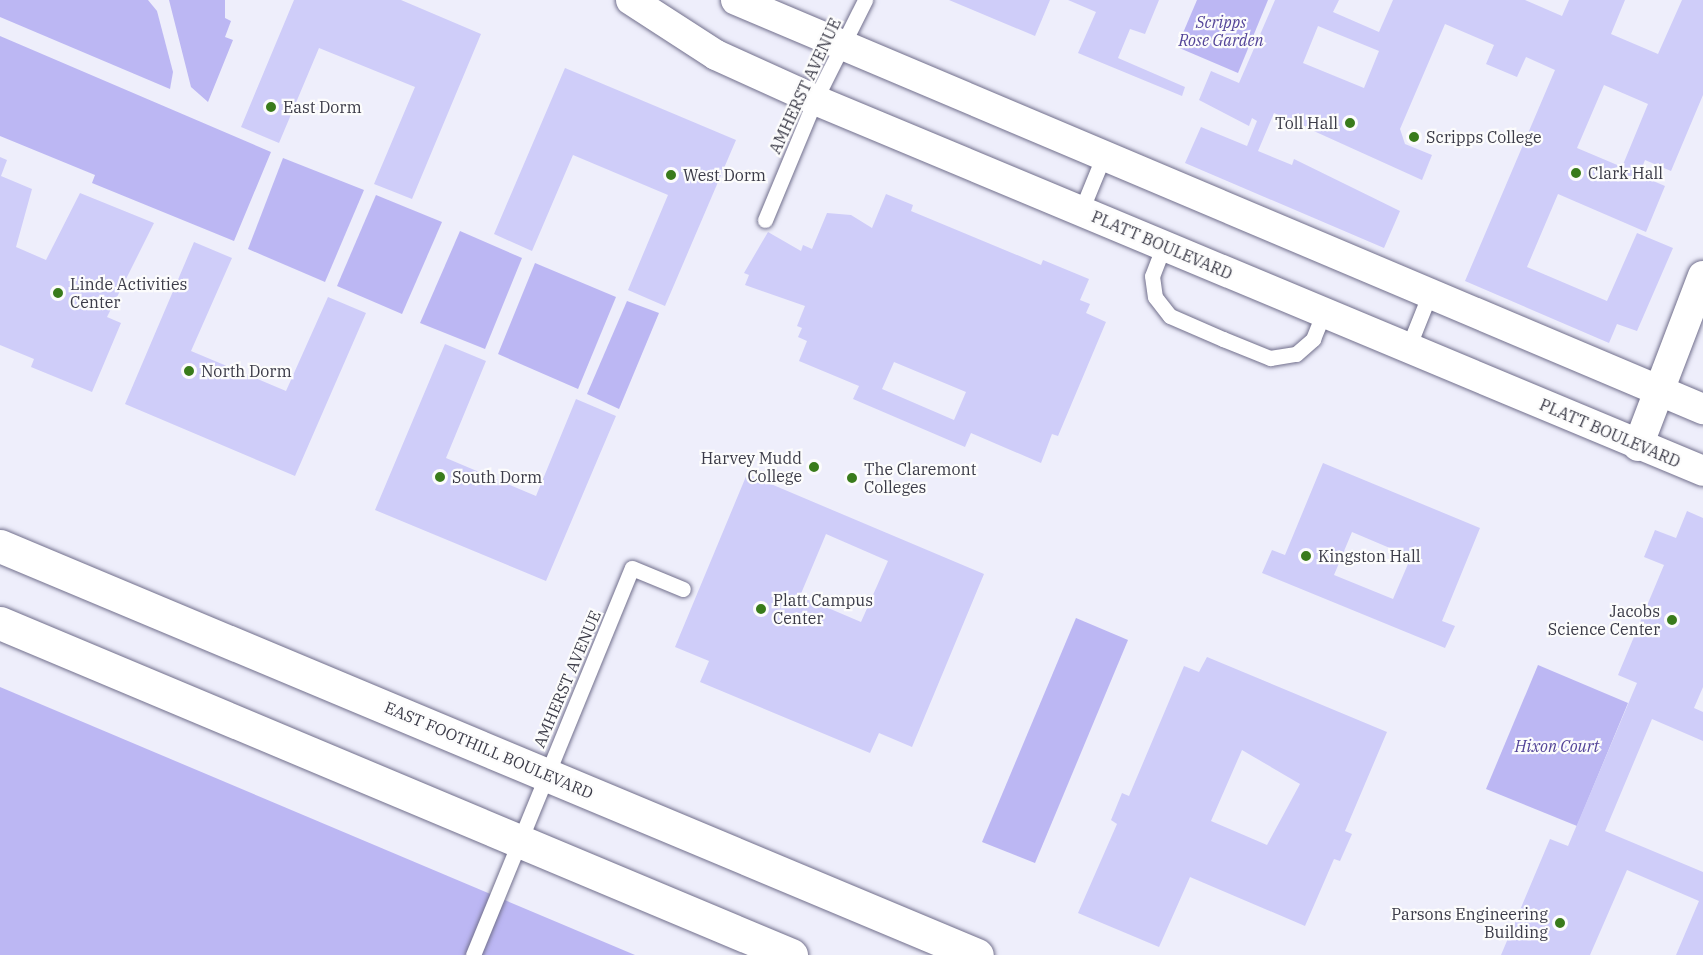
<!DOCTYPE html>
<html>
<head>
<meta charset="utf-8">
<style>
	body { margin:0 }
	#map { position:relative; width:1703px; height:955px; overflow:hidden; background:#eeeefb; font-family:"IBM Plex Serif",serif }
	div>[style] { position:absolute }
	[style*='--x'] { left:calc(var(--x)*1px); top:calc(var(--y)*1px); width:calc(var(--w)*1px); rotate:calc(var(--a)*1deg) }
	.green>* { inset:0; background:#bcb7f3 }
	.building>* { inset:0; background:#cfcdf9 }
	.roads { filter:drop-shadow(0 0 2px #716f8c) drop-shadow(0 0 2px #716f8c) }
	.service>* { height:15px; margin:-7.5px; padding:0 7.5px; transform-origin:7.5px; border-radius:7.5px; background:#fff }
	.minor>* { height:30px; margin:-15px; padding:0 15px; transform-origin:15px; border-radius:15px; background:#fff }
	.primary>* { height:33px; margin:-16.5px; padding:0 16.5px; transform-origin:16.5px; border-radius:16.5px; background:#fff }
	.dots>* { width:16px; height:16px; translate:-50% -50%; box-sizing:border-box; border:3px solid #fcfcfc; border-radius:50% }
	span { translate:-50% -50%; white-space:nowrap; text-align:center; line-height:1.15; -webkit-text-stroke:4.5px #fcfcfc; paint-order:stroke }
	.park-label { font-size:16px; color:#534498; font-style:italic }
	.street-label { font-size:16px; color:#3b3b48 }
	.poi-label { font-size:16px; color:#3b3b48 }
	.left { translate:0 -50%; text-align:left }
	.right { translate:-100% -50%; text-align:right }
</style>
</head>
<body>
<div id="map">
	<div class="green">
		<i style="clip-path:polygon(0 0,148px 0,157px 11px,173px 72px,170px 89px,0 17px)"></i>
		<i style="clip-path:polygon(169px 0,225px 0,225px 18px,231px 21px,225px 37px,233px 40px,208px 102px,191px 87px)"></i>
		<i style="clip-path:polygon(1197px 0,1268px 0,1238px 73px,1177px 47px)"></i>
		<i style="clip-path:polygon(0 36px,271px 152px,234px 241px,92px 183px,95px 175px,0 136px)"></i>
		<i style="clip-path:polygon(283px 158px,364px 190px,325px 282px,248px 249px)"></i>
		<i style="clip-path:polygon(376px 195px,442px 222px,402px 314px,337px 286px)"></i>
		<i style="clip-path:polygon(460px 231px,522px 258px,485px 349px,420px 323px)"></i>
		<i style="clip-path:polygon(535px 263px,616px 297px,578px 389px,498px 354px)"></i>
		<i style="clip-path:polygon(627px 301px,659px 313px,619px 409px,587px 394px)"></i>
		<i style="clip-path:polygon(1076px 618px,1128px 640px,1035px 863px,982px 842px)"></i>
		<i style="clip-path:polygon(1538px 665px,1628px 703px,1577px 826px,1486px 789px)"></i>
		<i style="clip-path:polygon(0 687px,635px 955px,0 955px)"></i>
	</div>
	<div class="building">
		<i style="clip-path:polygon(294px 0,401px 0,481px 34px,412px 199px,374px 184px,415px 87px,319px 48px,279px 143px,241px 127px)"></i>
		<i style="clip-path:polygon(949px 0,1050px 0,1035px 36px)"></i>
		<i style="clip-path:polygon(1068px 0,1159px 0,1145px 34px,1130px 29px,1118px 58px,1185px 87px,1182px 96px,1078px 53px,1096px 12px)"></i>
		<i style="clip-path:polygon(evenodd,1275px 0,1339px 0,1333px 12px,1379px 32px,1393px 0,1525px 0,1562px 16px,1569px 0,1625px 0,1611px 34px,1658px 54px,1682px 0,1703px 0,1703px 95px,1671px 171px,1645px 160px,1639px 175px,1665px 186px,1646px 232px,1558px 194px,1527px 267px,1607px 301px,1637px 233px,1673px 248px,1637px 331px,1617px 324px,1609px 343px,1465px 281px,1555px 70px,1526px 57px,1517px 77px,1486px 64px,1494px 45px,1445px 24px,1400px 129px,1405px 144px,1432px 155px,1422px 180px,1274px 113px,1258px 151px,1292px 165px,1294px 159px,1400px 211px,1384px 248px,1185px 163px,1201px 127px,1247px 146px,1257px 121px,1252px 118px,1249px 126px,1199px 100px,1211px 71px,1239px 83px,1275px 0,1318px 26px,1379px 51px,1364px 88px,1303px 63px,1318px 26px,1275px 0,1604px 85px,1648px 104px,1622px 167px,1577px 148px,1604px 85px)"></i>
		<i style="clip-path:polygon(565px 68px,736px 140px,665px 306px,628px 290px,668px 195px,573px 155px,532px 251px,494px 234px)"></i>
		<i style="clip-path:polygon(0 157px,7px 160px,1px 176px,32px 189px,16px 247px,46px 260px,80px 193px,154px 223px,107px 317px,121px 323px,92px 392px,31px 367px,34px 359px,0 345px)"></i>
		<i style="clip-path:polygon(evenodd,886px 194px,913px 205px,911px 211px,1041px 265px,1043px 260px,1089px 279px,1080px 300px,1090px 304px,1086px 313px,1106px 322px,1058px 436px,1052px 434px,1041px 463px,971px 433px,965px 447px,853px 399px,859px 386px,799px 361px,807px 341px,798px 337px,802px 328px,797px 326px,805px 306px,745px 285px,749px 275px,744px 273px,768px 232px,801px 251px,803px 245px,812px 249px,827px 213px,851px 215px,872px 228px,886px 194px,894px 362px,966px 392px,954px 420px,882px 389px,894px 362px)"></i>
		<i style="clip-path:polygon(194px 242px,232px 258px,191px 351px,286px 391px,328px 297px,366px 313px,295px 476px,125px 404px)"></i>
		<i style="clip-path:polygon(445px 344px,486px 361px,446px 458px,536px 496px,576px 399px,616px 416px,546px 581px,375px 510px)"></i>
		<i style="clip-path:polygon(evenodd,1323px 463px,1480px 528px,1442px 621px,1455px 626px,1445px 648px,1262px 573px,1272px 550px,1285px 555px,1323px 463px,1352px 532px,1411px 557px,1393px 599px,1334px 575px,1352px 532px)"></i>
		<i style="clip-path:polygon(evenodd,747px 474px,984px 574px,912px 747px,879px 733px,870px 753px,700px 682px,709px 661px,675px 647px,747px 474px,826px 534px,888px 561px,861px 622px,800px 596px,826px 534px)"></i>
		<i style="clip-path:polygon(1687px 511px,1703px 518px,1703px 687px,1694px 708px,1703px 712px,1703px 741px,1652px 719px,1605px 831px,1703px 872px,1703px 955px,1676px 955px,1699px 901px,1627px 870px,1590px 955px,1501px 955px,1550px 839px,1568px 846px,1637px 683px,1618px 675px,1664px 565px,1644px 557px,1655px 530px,1676px 538px)"></i>
		<i style="clip-path:polygon(evenodd,1207px 657px,1387px 732px,1345px 831px,1352px 834px,1340px 861px,1334px 859px,1305px 926px,1190px 877px,1159px 947px,1078px 913px,1117px 824px,1111px 820px,1122px 793px,1129px 796px,1184px 666px,1199px 672px,1207px 657px,1242px 750px,1300px 784px,1267px 845px,1211px 821px,1242px 750px)"></i>
	</div>
	<div class="roads">
		<div class="service">
			<i style="--x:1081;--y:211;--w:61;--a:-67.7"></i>
			<i style="--x:765;--y:220;--w:130;--a:-67.4"></i>
			<i style="--x:815;--y:100;--w:112;--a:-63.4"></i>
			<i style="--x:1164;--y:245;--w:33;--a:111"></i>
			<i style="--x:1152;--y:276;--w:21;--a:82"></i>
			<i style="--x:1155;--y:297;--w:24;--a:52"></i>
			<i style="--x:1170;--y:316;--w:58;--a:23.5"></i>
			<i style="--x:1223;--y:339;--w:51;--a:22"></i>
			<i style="--x:1270;--y:358;--w:26;--a:-9"></i>
			<i style="--x:1296;--y:354;--w:23;--a:-41"></i>
			<i style="--x:1313;--y:339;--w:29;--a:-68"></i>
			<i style="--x:1408;--y:348;--w:59;--a:-68.2"></i>
			<i style="--x:473;--y:955;--w:418;--a:-67.7"></i>
			<i style="--x:632;--y:568;--w:55;--a:22.4"></i>
		</div>
		<div class="minor">
			<i style="--x:631;--y:0;--w:101;--a:32.9"></i>
			<i style="--x:716;--y:55;--w:109;--a:24.4"></i>
			<i style="--x:815;--y:100;--w:962;--a:22.67"></i>
			<i style="--x:736;--y:0;--w:1050;--a:22.93"></i>
			<i style="--x:1638;--y:446;--w:182;--a:-69.1"></i>
		</div>
		<div class="primary">
			<i style="--x:0;--y:546;--w:1059;--a:22.72"></i>
			<i style="--x:0;--y:623;--w:858;--a:22.77"></i>
		</div>
	</div>
	<div class="dots">
		<i style="left:271px;top:107px;background:#397b1b"></i>
		<i style="left:1350px;top:123px;background:#397b1b"></i>
		<i style="left:1414px;top:137px;background:#397b1b"></i>
		<i style="left:1576px;top:173px;background:#397b1b"></i>
		<i style="left:671px;top:175px;background:#397b1b"></i>
		<i style="left:58px;top:293px;background:#397b1b"></i>
		<i style="left:189px;top:371px;background:#397b1b"></i>
		<i style="left:814px;top:467px;background:#397b1b"></i>
		<i style="left:440px;top:477px;background:#397b1b"></i>
		<i style="left:852px;top:478px;background:#397b1b"></i>
		<i style="left:1306px;top:556px;background:#397b1b"></i>
		<i style="left:761px;top:609px;background:#397b1b"></i>
		<i style="left:1672px;top:620px;background:#397b1b"></i>
		<i style="left:1560px;top:923px;background:#397b1b"></i>
	</div>
	<div class="park-label">
		<span style="left:1221px;top:31px">Scripps<br>Rose Garden</span>
		<span style="left:1557px;top:746px">Hixon Court</span>
	</div>
	<div class="street-label">
		<span style="left:805px;top:86px;rotate:-65deg">AMHERST AVENUE</span>
		<span style="left:1162px;top:245px;rotate:23deg">PLATT BOULEVARD</span>
		<span style="left:1610px;top:433px;rotate:23deg">PLATT BOULEVARD</span>
		<span style="left:567px;top:679px;rotate:-67deg">AMHERST AVENUE</span>
		<span style="left:489px;top:750px;rotate:23deg">EAST FOOTHILL BOULEVARD</span>
	</div>
	<div class="poi-label">
		<span class="left" style="left:283px;top:107px">East Dorm</span>
		<span class="right" style="left:1338px;top:123px">Toll Hall</span>
		<span class="left" style="left:1426px;top:137px">Scripps College</span>
		<span class="left" style="left:1588px;top:173px">Clark Hall</span>
		<span class="left" style="left:683px;top:175px">West Dorm</span>
		<span class="left" style="left:70px;top:293px">Linde Activities<br>Center</span>
		<span class="left" style="left:201px;top:371px">North Dorm</span>
		<span class="right" style="left:802px;top:467px">Harvey Mudd<br>College</span>
		<span class="left" style="left:864px;top:478px">The Claremont<br>Colleges</span>
		<span class="left" style="left:452px;top:477px">South Dorm</span>
		<span class="left" style="left:1318px;top:556px">Kingston Hall</span>
		<span class="left" style="left:773px;top:609px">Platt Campus<br>Center</span>
		<span class="right" style="left:1660px;top:620px">Jacobs<br>Science Center</span>
		<span class="right" style="left:1548px;top:923px">Parsons Engineering<br>Building</span>
	</div>
</div>
</body>
</html>
